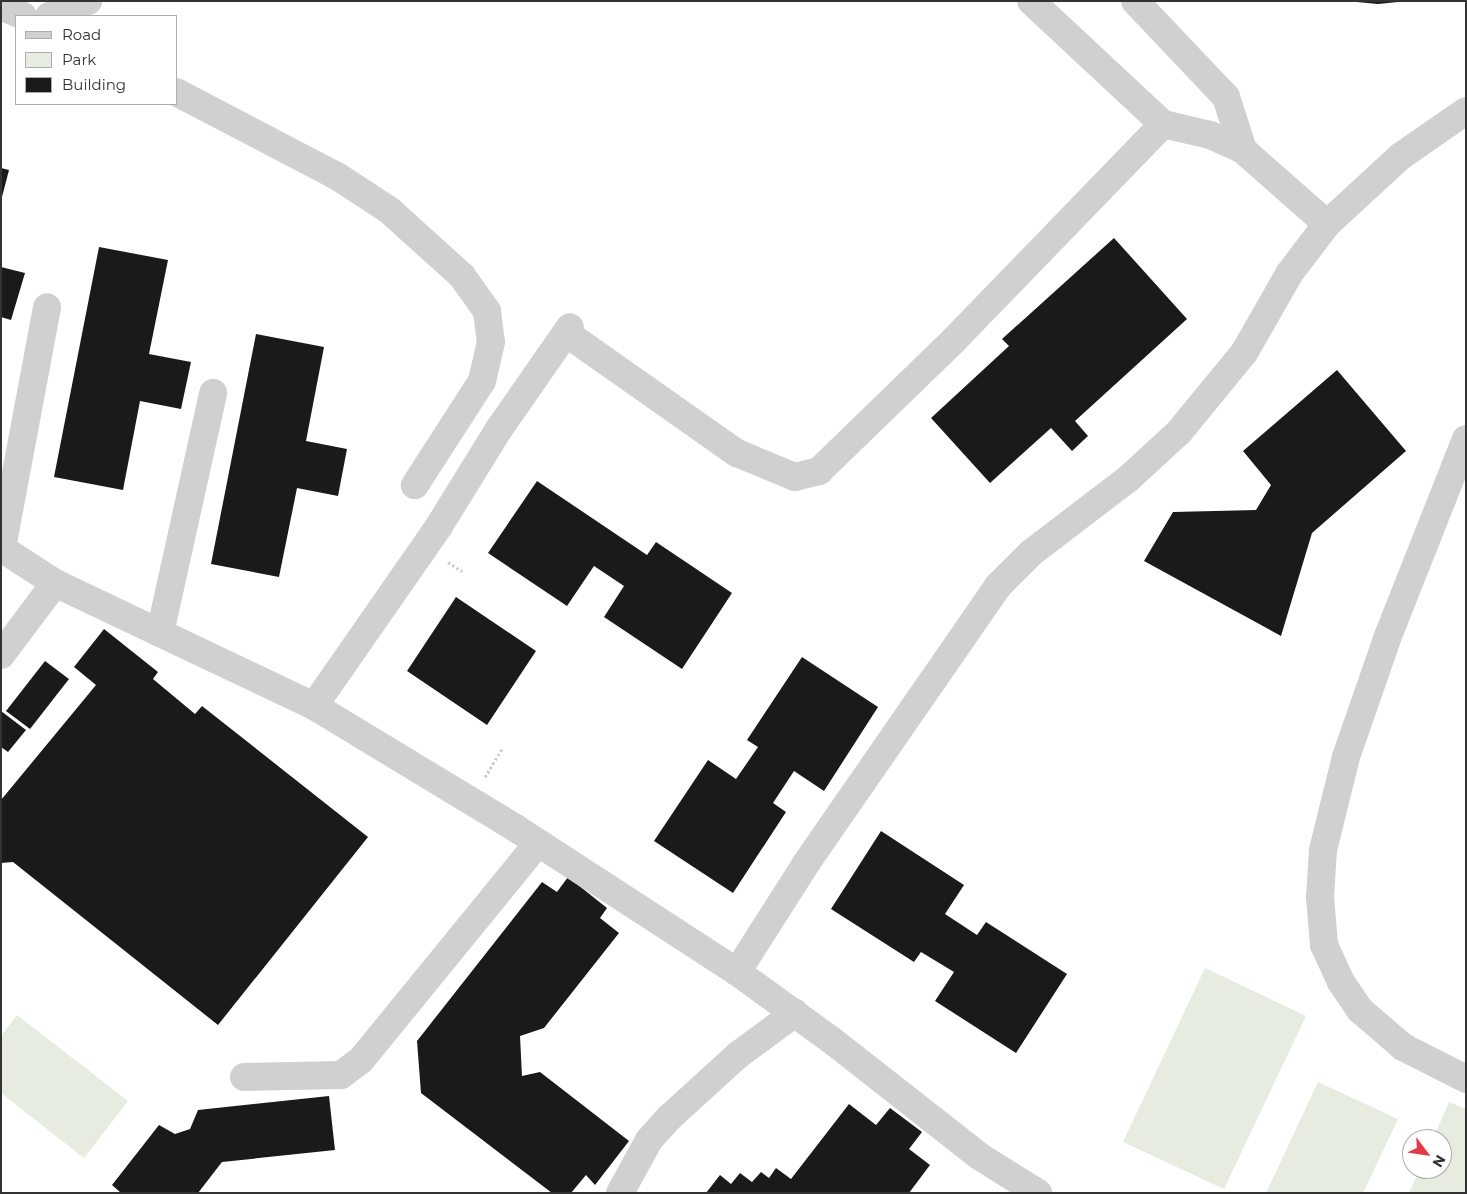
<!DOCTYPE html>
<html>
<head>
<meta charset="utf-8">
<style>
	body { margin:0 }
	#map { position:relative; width:1467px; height:1194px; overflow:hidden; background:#fff; font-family:Montserrat,sans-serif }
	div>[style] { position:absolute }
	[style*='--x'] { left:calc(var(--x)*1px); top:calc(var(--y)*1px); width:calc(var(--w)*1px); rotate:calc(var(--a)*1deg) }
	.green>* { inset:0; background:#e6ecdf }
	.building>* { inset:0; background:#1a1a1a }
	.path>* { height:3px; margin-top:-1.5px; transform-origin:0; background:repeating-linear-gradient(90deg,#cdcdcd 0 2.5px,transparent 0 5px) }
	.minor>* { height:28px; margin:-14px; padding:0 14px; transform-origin:14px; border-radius:14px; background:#d0d0d0 }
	span { translate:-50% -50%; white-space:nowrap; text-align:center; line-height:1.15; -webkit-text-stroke:5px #fff; paint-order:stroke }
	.frame { position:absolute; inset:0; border:2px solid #333; pointer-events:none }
	.legend { position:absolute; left:15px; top:15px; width:162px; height:90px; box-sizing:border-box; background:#fff; border:1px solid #adadad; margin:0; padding:6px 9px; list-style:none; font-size:15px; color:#333 }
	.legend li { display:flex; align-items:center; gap:10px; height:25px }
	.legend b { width:25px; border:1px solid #adadad }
	.north { position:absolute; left:1402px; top:1129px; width:50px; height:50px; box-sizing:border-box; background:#fff; border:1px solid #adadad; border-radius:50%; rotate:121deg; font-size:14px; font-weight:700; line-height:20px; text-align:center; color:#333 }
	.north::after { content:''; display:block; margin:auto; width:18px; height:22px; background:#e63946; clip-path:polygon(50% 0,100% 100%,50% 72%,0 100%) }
</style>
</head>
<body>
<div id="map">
	<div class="green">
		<i style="clip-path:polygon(1205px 968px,1306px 1016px,1224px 1189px,1123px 1142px)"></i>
		<i style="clip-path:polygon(17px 1015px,128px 1101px,84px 1158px,1px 1093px,1px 1036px)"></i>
		<i style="clip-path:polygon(1318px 1082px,1398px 1119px,1363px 1193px,1266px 1193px)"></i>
		<i style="clip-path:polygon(1449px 1102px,1466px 1109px,1466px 1193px,1409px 1193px,1420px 1169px,1442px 1169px,1442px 1139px,1433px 1139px)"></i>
	</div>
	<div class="building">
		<i style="clip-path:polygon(1346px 1px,1408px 1px,1378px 4px)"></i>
		<i style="clip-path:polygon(1px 168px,9px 170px,2px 197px,1px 197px)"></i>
		<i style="clip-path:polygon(1114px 238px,1187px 319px,1075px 421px,1088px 436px,1072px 451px,1051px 428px,990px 483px,931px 418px,1009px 346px,1002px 339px)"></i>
		<i style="clip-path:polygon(99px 247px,168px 260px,149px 354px,191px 362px,181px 409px,140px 401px,123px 490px,54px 477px)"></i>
		<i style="clip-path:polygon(1px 267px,25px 273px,11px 320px,1px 317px)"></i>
		<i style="clip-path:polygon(256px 334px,324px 347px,306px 441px,347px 449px,338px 496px,297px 488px,279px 577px,211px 564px)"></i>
		<i style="clip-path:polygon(1337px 370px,1406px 451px,1312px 533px,1281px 636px,1144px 561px,1173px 512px,1256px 510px,1271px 485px,1243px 451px)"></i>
		<i style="clip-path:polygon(537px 481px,647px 555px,656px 542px,732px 593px,682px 669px,604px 617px,624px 586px,594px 566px,567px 606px,488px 553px)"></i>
		<i style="clip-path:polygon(456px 597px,536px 651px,487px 725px,407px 671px)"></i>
		<i style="clip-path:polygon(104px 629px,158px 672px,153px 679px,195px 714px,202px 706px,368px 837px,218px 1025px,13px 862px,1px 863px,1px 800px,96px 685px,74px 667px)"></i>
		<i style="clip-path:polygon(802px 657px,878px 707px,824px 791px,794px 771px,773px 803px,786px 812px,733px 893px,654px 841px,708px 760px,736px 779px,758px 747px,747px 740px)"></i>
		<i style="clip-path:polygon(45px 661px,69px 679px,30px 729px,6px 711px)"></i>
		<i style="clip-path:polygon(1px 711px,26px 730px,8px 752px,1px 747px)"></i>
		<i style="clip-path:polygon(881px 831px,964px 885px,945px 914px,977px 935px,986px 922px,1067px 974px,1016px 1053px,935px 1001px,954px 972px,921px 952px,914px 962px,831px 909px)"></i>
		<i style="clip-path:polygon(568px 877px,607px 908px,600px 918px,619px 933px,544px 1028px,520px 1036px,522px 1076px,540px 1072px,629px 1141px,595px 1185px,586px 1175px,571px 1193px,552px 1193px,421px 1093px,417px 1041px,542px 882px,557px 892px)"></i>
		<i style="clip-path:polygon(329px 1096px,335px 1150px,222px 1162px,198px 1193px,121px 1193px,112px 1185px,159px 1125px,175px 1134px,190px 1129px,198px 1110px)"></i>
		<i style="clip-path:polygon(849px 1104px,876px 1125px,890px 1108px,922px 1132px,909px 1149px,930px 1165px,909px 1193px,706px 1193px,720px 1175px,731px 1184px,740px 1173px,752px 1182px,761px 1172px,769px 1178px,776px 1168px,791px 1179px)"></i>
	</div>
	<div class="path">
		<i style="--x:448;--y:562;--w:17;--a:33"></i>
		<i style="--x:485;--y:777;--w:33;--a:-59"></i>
	</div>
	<div class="minor">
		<i style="--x:1031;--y:1;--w:180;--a:43"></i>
		<i style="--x:1163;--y:124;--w:48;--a:13.2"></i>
		<i style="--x:1210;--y:135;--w:36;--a:24"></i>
		<i style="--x:1243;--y:150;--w:112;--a:41.4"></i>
		<i style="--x:1135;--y:1;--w:132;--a:46.5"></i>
		<i style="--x:1226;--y:97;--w:56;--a:72.2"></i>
		<i style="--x:1;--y:6;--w:24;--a:24"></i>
		<i style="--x:49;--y:16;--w:42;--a:-21"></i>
		<i style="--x:176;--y:92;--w:182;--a:27.6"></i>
		<i style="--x:337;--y:176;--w:62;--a:33.2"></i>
		<i style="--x:389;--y:210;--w:98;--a:42.1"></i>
		<i style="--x:462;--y:276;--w:43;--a:54.5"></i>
		<i style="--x:487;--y:311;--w:31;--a:83"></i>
		<i style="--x:491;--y:342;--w:40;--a:103"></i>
		<i style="--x:482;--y:381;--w:124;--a:122.8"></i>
		<i style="--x:566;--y:333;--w:209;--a:35.1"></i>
		<i style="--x:737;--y:453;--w:63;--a:22.5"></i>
		<i style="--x:795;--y:477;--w:25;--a:-14"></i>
		<i style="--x:819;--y:471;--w:188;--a:-44.1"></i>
		<i style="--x:954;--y:340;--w:301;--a:-45.9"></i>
		<i style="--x:1466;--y:439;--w:215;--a:111.6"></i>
		<i style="--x:1387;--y:639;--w:125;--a:109.2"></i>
		<i style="--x:1346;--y:757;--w:96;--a:103.9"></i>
		<i style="--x:1323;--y:850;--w:47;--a:93.7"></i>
		<i style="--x:1320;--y:897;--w:48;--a:85.2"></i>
		<i style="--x:1324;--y:945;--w:41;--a:65.3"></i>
		<i style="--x:1341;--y:982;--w:34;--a:56"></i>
		<i style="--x:1360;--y:1010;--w:57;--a:40.7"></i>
		<i style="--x:1403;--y:1047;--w:71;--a:26.9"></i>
		<i style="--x:1;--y:548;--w:64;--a:32.9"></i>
		<i style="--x:55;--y:583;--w:287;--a:25.4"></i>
		<i style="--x:314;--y:706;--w:237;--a:31.2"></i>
		<i style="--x:517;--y:829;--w:262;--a:33"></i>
		<i style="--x:737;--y:972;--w:115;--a:35.8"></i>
		<i style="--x:830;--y:1039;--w:189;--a:38.1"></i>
		<i style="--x:979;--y:1156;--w:70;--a:32.1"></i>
		<i style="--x:2;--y:548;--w:245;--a:-79.4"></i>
		<i style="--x:160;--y:633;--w:246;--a:-77.5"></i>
		<i style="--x:1;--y:655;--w:90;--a:-53.1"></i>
		<i style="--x:314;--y:706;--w:219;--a:-55.2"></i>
		<i style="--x:439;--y:526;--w:114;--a:-58.3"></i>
		<i style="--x:499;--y:429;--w:124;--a:-55.2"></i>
		<i style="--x:737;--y:972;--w:130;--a:-57.5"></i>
		<i style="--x:807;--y:862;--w:336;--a:-55.3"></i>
		<i style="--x:998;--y:586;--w:47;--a:-45"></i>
		<i style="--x:1031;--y:553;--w:123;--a:-37.4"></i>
		<i style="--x:1129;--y:478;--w:68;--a:-42.6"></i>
		<i style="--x:1179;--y:432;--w:102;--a:-50.6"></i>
		<i style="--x:1244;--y:353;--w:91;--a:-60.3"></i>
		<i style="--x:1289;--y:274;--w:63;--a:-52.8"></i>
		<i style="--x:1327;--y:224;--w:100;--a:-42.6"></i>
		<i style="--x:1401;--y:156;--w:79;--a:-34.7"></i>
		<i style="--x:244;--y:1077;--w:97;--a:-1.2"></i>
		<i style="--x:341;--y:1075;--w:25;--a:-37"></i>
		<i style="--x:361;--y:1060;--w:280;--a:-50.8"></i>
		<i style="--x:620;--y:1193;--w:60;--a:-61.3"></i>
		<i style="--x:649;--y:1140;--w:31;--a:-48"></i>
		<i style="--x:670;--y:1117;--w:92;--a:-42.4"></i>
		<i style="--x:738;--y:1055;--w:71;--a:-36.4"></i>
	</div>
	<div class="frame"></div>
	<ul class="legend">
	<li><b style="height:6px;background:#d0d0d0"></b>Road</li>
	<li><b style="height:14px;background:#e6ecdf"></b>Park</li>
	<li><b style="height:14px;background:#1a1a1a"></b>Building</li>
	</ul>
	<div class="north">N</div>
</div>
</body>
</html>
